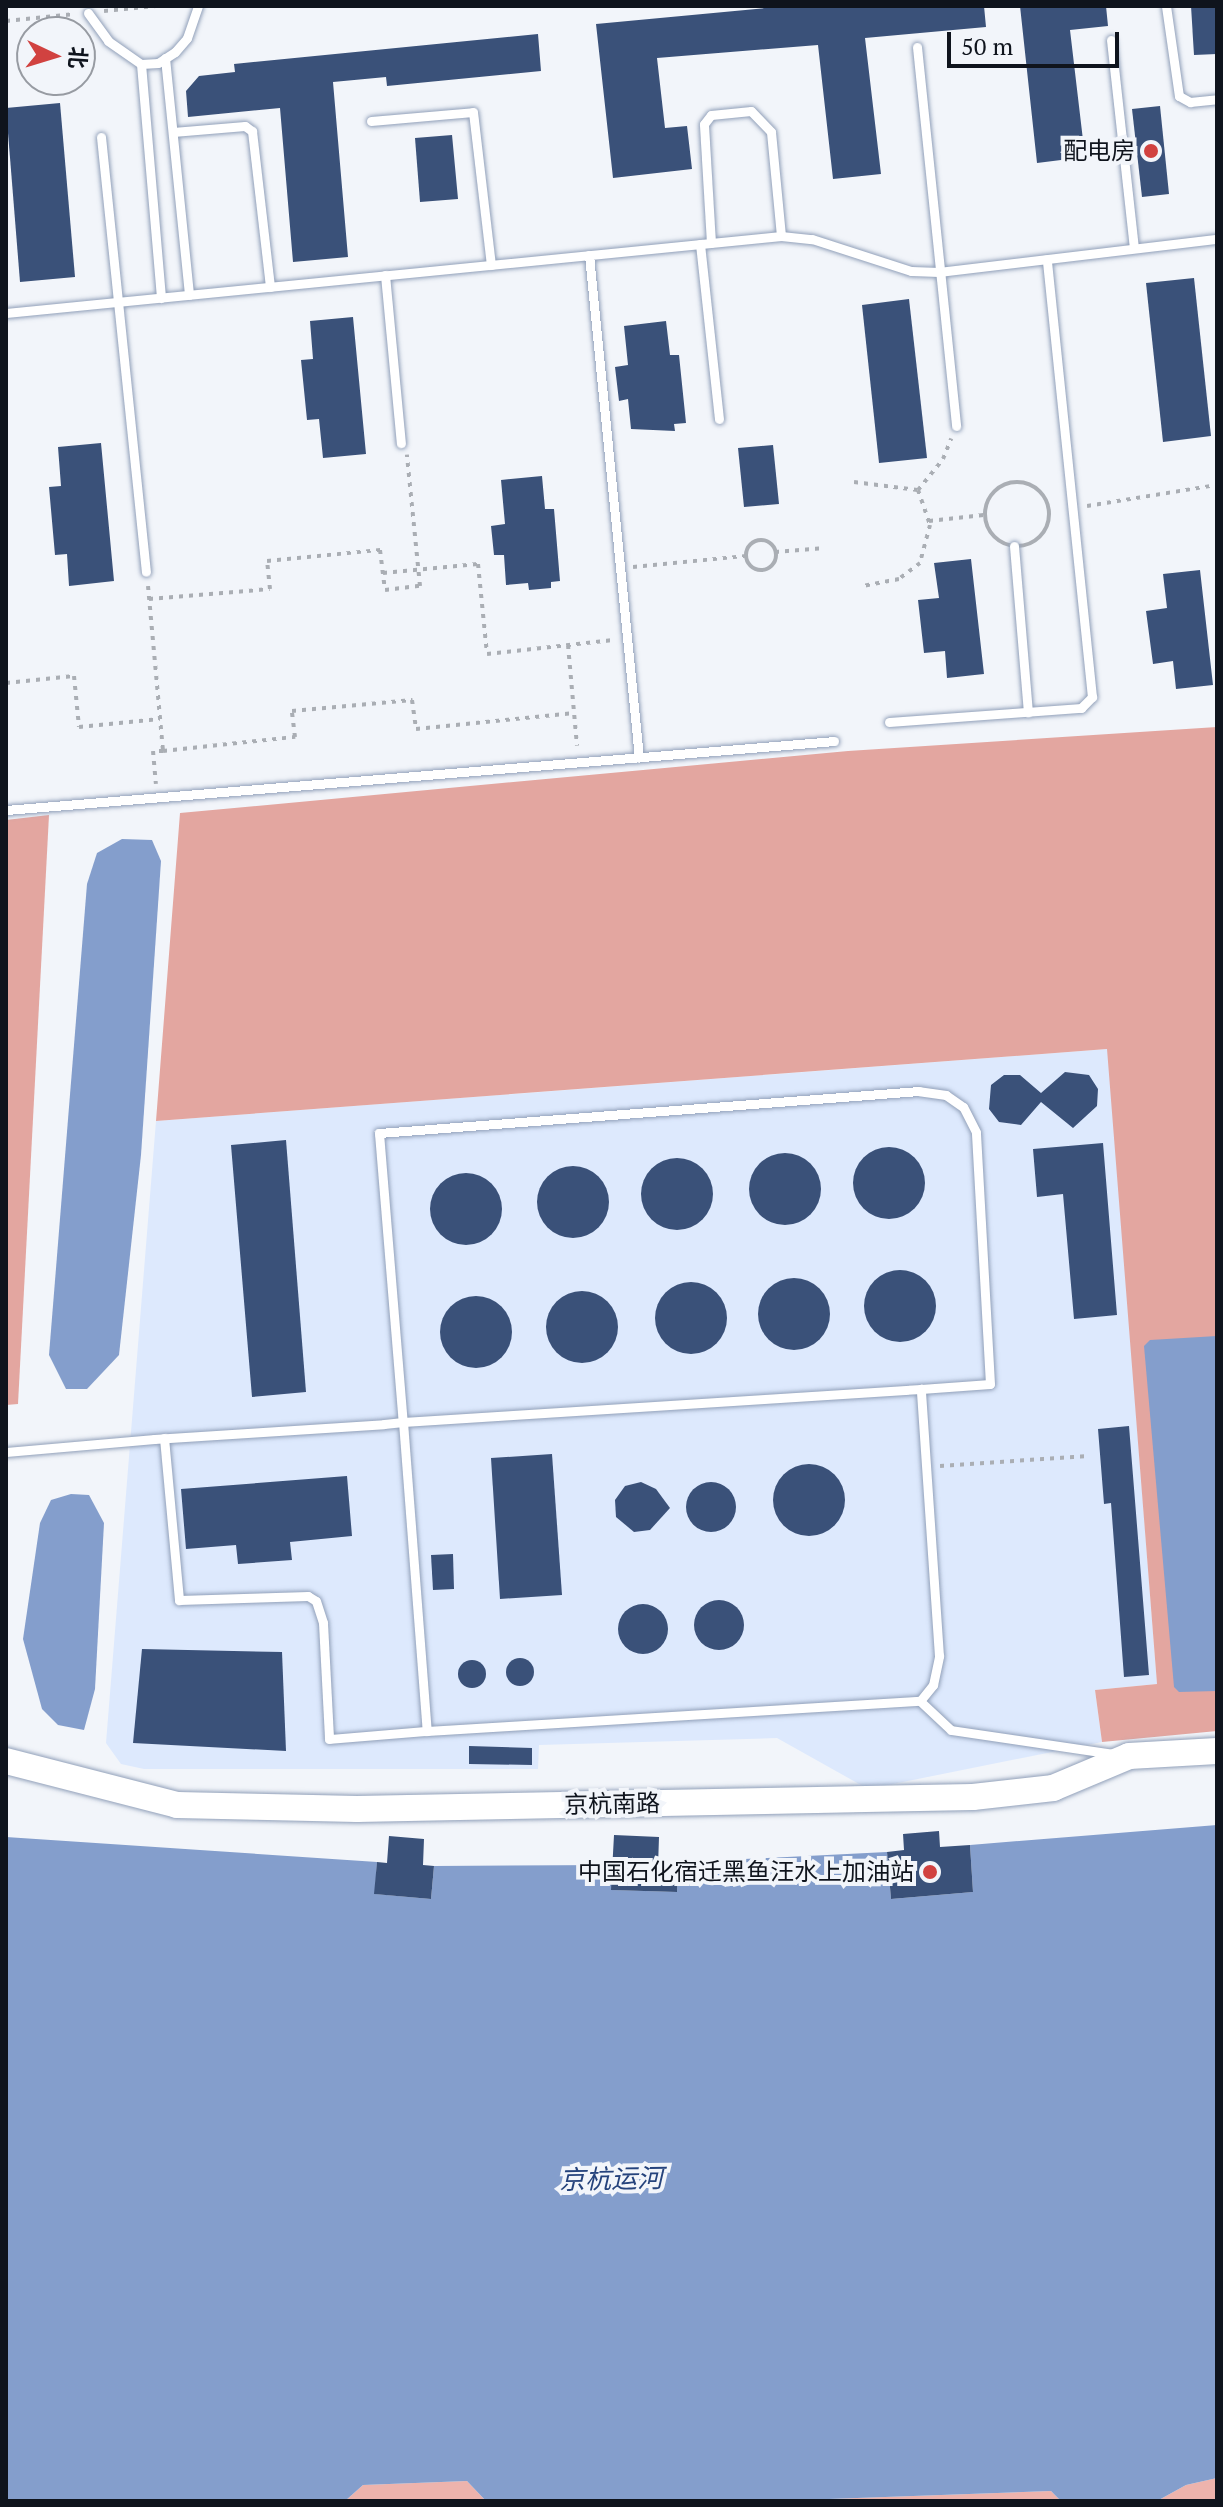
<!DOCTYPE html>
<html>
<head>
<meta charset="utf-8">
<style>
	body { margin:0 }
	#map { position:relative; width:1223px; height:2507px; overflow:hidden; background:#f2f5fa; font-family:"PT Serif","Noto Sans SC",serif }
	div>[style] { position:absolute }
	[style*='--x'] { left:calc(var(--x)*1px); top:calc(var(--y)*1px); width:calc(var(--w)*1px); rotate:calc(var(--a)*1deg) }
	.built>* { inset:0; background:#dde9fd }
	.green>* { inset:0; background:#edb3ad }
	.forest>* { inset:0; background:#e3a6a0 }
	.water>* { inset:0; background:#849ecc }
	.building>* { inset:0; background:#3a5179 }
	.round { border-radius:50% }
	.path>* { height:4px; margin-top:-2px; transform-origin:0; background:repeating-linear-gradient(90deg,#aaaeb4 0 4px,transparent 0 10px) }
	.path>.ring { margin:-2px; padding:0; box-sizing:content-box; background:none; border:4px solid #aaaeb4; border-radius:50% }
	.roads { filter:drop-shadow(0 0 2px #91a0b9) drop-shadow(0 0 2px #91a0b9) }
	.lane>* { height:9px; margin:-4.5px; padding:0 4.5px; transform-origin:4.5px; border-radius:4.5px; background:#fff }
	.secondary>* { height:26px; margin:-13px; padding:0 13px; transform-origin:13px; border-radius:13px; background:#fff }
	.dots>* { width:22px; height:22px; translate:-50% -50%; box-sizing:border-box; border:4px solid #f2f5fa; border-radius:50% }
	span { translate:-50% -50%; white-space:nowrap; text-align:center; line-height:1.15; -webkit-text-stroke:8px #f2f5fa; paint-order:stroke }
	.poi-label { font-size:24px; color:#0f141d }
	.right { translate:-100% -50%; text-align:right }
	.street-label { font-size:24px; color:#0f141d }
	.water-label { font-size:26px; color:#25437c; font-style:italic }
	.frame { position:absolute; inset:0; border:8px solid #0f141d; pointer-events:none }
	.north { position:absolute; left:16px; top:16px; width:80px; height:80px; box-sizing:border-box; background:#f2f5fa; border:2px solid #979ba2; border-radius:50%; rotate:94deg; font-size:22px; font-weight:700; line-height:32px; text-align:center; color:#0f141d }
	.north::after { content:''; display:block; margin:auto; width:28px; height:36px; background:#d14240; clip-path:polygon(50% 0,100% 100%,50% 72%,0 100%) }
	.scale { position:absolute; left:947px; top:32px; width:172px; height:36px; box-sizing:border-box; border:4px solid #0f141d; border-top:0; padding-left:10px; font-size:24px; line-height:28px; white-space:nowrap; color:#0f141d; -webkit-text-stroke:6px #f2f5fa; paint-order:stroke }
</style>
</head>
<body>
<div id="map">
	<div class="built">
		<i style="clip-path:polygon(1108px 1049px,1157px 1684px,1095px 1690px,1102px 1742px,868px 1789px,777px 1738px,539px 1745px,538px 1769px,144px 1769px,121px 1764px,106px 1743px,156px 1121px)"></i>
	</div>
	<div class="green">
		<i style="clip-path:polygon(1217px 2478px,1217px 2501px,1157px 2501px,1186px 2485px)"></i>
		<i style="clip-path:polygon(467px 2481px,486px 2501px,345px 2501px,363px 2485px)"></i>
		<i style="clip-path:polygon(1051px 2491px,1061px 2501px,773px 2501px)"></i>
	</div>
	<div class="forest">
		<i style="clip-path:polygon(1217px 727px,1217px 1731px,1102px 1742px,1095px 1690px,1157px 1684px,1107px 1049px,156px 1121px,180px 813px,848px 751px)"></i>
		<i style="clip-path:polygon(49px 815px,18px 1404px,6px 1405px,6px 820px)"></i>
	</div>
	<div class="water">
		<i style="clip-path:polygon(122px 839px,152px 840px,161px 861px,141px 1155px,119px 1355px,87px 1389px,66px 1389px,49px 1355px,87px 884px,97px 853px)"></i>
		<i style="clip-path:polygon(1217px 1336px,1217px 1691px,1179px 1692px,1174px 1687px,1144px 1346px,1150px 1340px)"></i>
		<i style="clip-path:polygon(71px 1494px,89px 1495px,104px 1523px,95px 1689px,84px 1730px,58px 1725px,42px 1709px,23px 1639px,40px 1523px,51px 1500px)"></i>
		<i style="clip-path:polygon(1217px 1825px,1217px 2478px,1186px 2485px,1157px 2501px,1061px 2501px,1051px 2491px,773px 2501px,486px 2501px,467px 2481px,363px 2485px,345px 2501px,6px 2501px,6px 1837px,377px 1862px,375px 1894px,431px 1899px,434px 1866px,612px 1865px,612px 1890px,677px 1892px,678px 1868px,685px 1862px,887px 1852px,891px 1899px,973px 1892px,970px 1845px)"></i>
	</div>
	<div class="building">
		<i style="clip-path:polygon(787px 6px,984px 6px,986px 27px,865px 38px,881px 174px,833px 179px,818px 45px,657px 58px,665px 128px,687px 126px,692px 169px,613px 178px,596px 24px)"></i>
		<i style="clip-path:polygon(1020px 6px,1106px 6px,1108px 26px,1070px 30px,1085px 157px,1037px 163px)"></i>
		<i style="clip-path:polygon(1191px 6px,1217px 6px,1217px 54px,1194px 55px)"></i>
		<i style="clip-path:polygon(538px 34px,541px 71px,387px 86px,386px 77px,333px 82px,348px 257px,293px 262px,280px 108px,188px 117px,186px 91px,199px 76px,235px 72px,234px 64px)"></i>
		<i style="clip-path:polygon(60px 103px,75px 277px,20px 282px,6px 108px)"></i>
		<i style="clip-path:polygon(1160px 106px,1169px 194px,1142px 197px,1132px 109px)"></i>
		<i style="clip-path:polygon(452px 135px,458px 199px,420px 202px,415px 138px)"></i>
		<i style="clip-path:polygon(1194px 278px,1211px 436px,1163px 442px,1146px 283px)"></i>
		<i style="clip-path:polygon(909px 299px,927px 458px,879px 463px,862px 305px)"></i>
		<i style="clip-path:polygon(353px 317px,366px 454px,323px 458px,319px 419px,307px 420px,301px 360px,313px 359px,310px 321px)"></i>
		<i style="clip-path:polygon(666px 321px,670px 355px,679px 355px,686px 423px,674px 424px,675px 431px,631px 429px,628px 399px,619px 401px,615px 367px,628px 365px,624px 326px)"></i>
		<i style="clip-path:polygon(101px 443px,114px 581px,69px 586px,67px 554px,55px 555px,49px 487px,61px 486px,58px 447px)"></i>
		<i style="clip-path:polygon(773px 445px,779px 504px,744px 507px,738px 448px)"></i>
		<i style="clip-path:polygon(542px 476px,545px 509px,554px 509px,560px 581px,551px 582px,551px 588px,529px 590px,528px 583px,506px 585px,504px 555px,494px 555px,491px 526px,505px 524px,501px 480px)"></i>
		<i style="clip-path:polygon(971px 559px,984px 674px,947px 678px,945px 651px,924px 653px,918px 600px,939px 598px,934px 563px)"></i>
		<i style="clip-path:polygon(1200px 570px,1213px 685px,1176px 689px,1173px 661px,1153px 664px,1146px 611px,1167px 608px,1163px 574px)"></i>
		<i style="clip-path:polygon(1065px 1072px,1089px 1075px,1098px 1089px,1097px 1106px,1073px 1128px,1041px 1102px,1021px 1125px,999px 1122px,989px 1109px,991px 1085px,1004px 1075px,1020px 1075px,1041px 1093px)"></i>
		<i style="clip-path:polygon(286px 1140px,306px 1392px,252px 1397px,231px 1145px)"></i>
		<i style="clip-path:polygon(1103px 1143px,1117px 1315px,1074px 1319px,1063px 1194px,1037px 1197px,1033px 1149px)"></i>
		<i class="round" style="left:853px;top:1147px;width:72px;height:72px"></i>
		<i class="round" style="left:749px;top:1153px;width:72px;height:72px"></i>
		<i class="round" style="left:641px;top:1158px;width:72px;height:72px"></i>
		<i class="round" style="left:537px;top:1166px;width:72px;height:72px"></i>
		<i class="round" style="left:430px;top:1173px;width:72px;height:72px"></i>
		<i class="round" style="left:864px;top:1270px;width:72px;height:72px"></i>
		<i class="round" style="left:758px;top:1278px;width:72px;height:72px"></i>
		<i class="round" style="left:655px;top:1282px;width:72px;height:72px"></i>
		<i class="round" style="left:546px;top:1291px;width:72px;height:72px"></i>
		<i class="round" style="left:440px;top:1296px;width:72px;height:72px"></i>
		<i style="clip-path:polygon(1129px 1426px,1149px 1675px,1124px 1677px,1111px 1503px,1104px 1504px,1098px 1429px)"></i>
		<i style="clip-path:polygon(552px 1454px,562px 1595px,500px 1599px,491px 1458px)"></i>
		<i class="round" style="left:773px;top:1464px;width:72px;height:72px"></i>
		<i style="clip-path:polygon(347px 1476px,352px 1536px,290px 1542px,292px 1560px,238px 1564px,236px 1545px,186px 1549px,181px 1489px)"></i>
		<i class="round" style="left:686px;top:1482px;width:50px;height:50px"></i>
		<i style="clip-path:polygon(641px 1482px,656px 1489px,670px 1508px,650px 1530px,634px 1532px,616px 1517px,615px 1500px,625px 1486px)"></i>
		<i style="clip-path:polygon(453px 1554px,454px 1589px,433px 1590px,431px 1555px)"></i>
		<i class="round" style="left:694px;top:1600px;width:50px;height:50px"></i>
		<i class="round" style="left:618px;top:1604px;width:50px;height:50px"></i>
		<i style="clip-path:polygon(142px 1649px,282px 1652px,286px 1751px,133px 1743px)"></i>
		<i class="round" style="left:506px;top:1658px;width:28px;height:28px"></i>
		<i class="round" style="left:458px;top:1660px;width:28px;height:28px"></i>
		<i style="clip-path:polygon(469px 1746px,532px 1748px,532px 1765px,469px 1764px)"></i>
		<i style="clip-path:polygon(939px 1831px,940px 1847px,970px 1845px,973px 1892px,891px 1899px,887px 1852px,904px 1850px,903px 1834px)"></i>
		<i style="clip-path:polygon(614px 1835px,659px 1837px,658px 1867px,678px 1868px,677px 1892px,611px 1890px)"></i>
		<i style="clip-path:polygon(389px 1836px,424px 1839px,423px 1865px,434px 1866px,431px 1899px,374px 1894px,377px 1862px,387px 1863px)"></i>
	</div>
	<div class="path">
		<i style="--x:104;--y:11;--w:52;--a:-5.5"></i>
		<i style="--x:6;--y:21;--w:69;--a:-5.8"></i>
		<i class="ring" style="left:985px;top:482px;width:60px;height:60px"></i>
		<i style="--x:854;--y:482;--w:64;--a:7.1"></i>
		<i style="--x:918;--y:490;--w:37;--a:71"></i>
		<i style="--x:930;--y:525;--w:39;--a:105"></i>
		<i style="--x:920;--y:563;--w:26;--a:143"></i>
		<i style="--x:899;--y:579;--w:37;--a:169"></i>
		<i style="--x:918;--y:490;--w:40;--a:-51"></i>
		<i style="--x:943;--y:459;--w:22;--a:-68"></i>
		<i style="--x:1087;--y:506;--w:132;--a:-9.2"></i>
		<i style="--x:929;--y:521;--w:55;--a:-6.2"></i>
		<i class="ring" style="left:746px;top:540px;width:26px;height:26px"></i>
		<i style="--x:775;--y:552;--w:50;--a:-4.6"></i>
		<i style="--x:633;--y:567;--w:114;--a:-5.6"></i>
		<i style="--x:383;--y:573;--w:95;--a:-5.4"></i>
		<i style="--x:478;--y:564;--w:90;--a:84.3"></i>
		<i style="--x:487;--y:654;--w:127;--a:-6.3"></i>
		<i style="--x:148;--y:586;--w:166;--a:84.8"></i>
		<i style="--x:163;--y:751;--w:10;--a:180"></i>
		<i style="--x:153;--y:751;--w:33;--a:85"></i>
		<i style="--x:149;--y:599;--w:121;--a:-4.7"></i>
		<i style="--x:270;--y:589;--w:28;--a:-96"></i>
		<i style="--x:267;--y:561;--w:114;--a:-5.6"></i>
		<i style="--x:380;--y:550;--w:40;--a:82.9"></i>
		<i style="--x:385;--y:590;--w:35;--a:-7"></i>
		<i style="--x:420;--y:586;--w:132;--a:-95.7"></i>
		<i style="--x:568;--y:645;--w:101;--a:84.9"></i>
		<i style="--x:6;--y:683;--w:68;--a:-5.9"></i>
		<i style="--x:74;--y:676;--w:51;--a:84.4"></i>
		<i style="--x:79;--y:727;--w:81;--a:-5.6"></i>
		<i style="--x:163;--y:751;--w:133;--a:-6.1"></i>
		<i style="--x:295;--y:737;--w:26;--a:-97"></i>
		<i style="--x:292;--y:711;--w:121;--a:-5.2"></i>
		<i style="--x:412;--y:700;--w:29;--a:82"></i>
		<i style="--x:416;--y:729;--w:159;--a:-5.8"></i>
		<i style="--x:940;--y:1466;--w:145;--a:-3.9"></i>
	</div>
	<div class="roads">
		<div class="lane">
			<i style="--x:1166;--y:6;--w:91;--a:81.8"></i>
			<i style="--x:1179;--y:96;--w:13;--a:29"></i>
			<i style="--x:1190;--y:102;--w:27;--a:-6"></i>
			<i style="--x:88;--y:13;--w:34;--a:54"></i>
			<i style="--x:108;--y:41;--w:40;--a:34.9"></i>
			<i style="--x:141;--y:64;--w:17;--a:-3"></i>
			<i style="--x:158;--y:63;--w:20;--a:-33"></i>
			<i style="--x:175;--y:52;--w:18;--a:-49"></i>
			<i style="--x:187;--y:38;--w:34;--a:-71"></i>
			<i style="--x:1111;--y:40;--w:209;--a:83.7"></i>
			<i style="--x:917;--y:47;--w:381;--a:84.1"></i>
			<i style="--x:165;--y:58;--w:238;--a:84.2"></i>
			<i style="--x:141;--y:64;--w:235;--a:85.1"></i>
			<i style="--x:371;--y:121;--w:102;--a:-5"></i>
			<i style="--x:473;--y:112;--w:154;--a:83.3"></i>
			<i style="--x:173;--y:132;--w:72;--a:-4.8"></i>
			<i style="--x:245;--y:126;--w:9;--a:36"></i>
			<i style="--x:252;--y:131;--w:157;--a:83.4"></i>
			<i style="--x:101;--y:137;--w:437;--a:84.1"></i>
			<i style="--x:711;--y:243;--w:119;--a:-93.4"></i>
			<i style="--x:704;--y:124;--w:11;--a:-52"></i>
			<i style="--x:711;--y:115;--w:40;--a:-5.7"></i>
			<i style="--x:751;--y:111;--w:29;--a:46"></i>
			<i style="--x:771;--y:132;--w:104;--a:84.5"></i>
			<i style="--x:700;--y:244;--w:176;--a:83.8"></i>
			<i style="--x:589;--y:255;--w:505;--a:84.32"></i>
			<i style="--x:385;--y:275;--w:169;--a:84.6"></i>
			<i style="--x:6;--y:313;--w:779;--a:-5.67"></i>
			<i style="--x:781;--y:236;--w:31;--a:6"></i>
			<i style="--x:812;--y:239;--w:104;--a:17.9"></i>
			<i style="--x:911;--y:271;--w:28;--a:2"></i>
			<i style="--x:939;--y:272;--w:280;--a:-6.8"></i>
			<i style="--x:1014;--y:546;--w:167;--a:85.2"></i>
			<i style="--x:889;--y:722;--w:193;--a:-4.2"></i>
			<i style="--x:1081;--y:708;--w:16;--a:-45"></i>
			<i style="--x:1092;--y:697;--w:440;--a:-95.9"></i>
			<i style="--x:6;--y:810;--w:831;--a:-4.76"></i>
			<i style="--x:164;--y:1438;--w:163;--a:84.7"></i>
			<i style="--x:179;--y:1600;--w:129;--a:-1.8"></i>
			<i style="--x:308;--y:1596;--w:9;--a:32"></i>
			<i style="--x:316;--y:1601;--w:23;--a:72"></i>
			<i style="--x:323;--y:1623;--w:116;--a:87"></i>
			<i style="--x:329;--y:1739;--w:98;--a:-4.7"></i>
			<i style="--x:6;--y:1452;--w:149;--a:-5"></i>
			<i style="--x:154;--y:1439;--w:230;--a:-3.7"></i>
			<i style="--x:384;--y:1424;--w:19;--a:-6"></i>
			<i style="--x:403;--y:1422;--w:519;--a:-3.65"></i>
			<i style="--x:921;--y:1389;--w:69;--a:-4.1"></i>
			<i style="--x:990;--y:1384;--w:252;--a:-93.2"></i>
			<i style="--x:976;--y:1132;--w:28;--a:-117"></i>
			<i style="--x:963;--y:1107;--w:21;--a:-145"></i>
			<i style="--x:946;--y:1095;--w:27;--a:-172"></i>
			<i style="--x:919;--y:1091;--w:542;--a:175.55"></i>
			<i style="--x:379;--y:1133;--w:290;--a:85.3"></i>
			<i style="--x:403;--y:1422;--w:310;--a:85.6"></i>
			<i style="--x:427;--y:1731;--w:494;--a:-3.5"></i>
			<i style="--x:920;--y:1701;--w:21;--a:-51"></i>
			<i style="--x:933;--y:1685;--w:30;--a:-78"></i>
			<i style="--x:939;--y:1656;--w:268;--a:-93.9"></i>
			<i style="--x:920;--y:1701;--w:42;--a:43.1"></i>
			<i style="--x:951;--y:1730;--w:165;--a:8.4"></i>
		</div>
		<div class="secondary">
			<i style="--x:6;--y:1761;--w:177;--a:14.4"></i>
			<i style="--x:177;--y:1805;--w:180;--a:1.3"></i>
			<i style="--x:357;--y:1809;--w:616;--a:-1.12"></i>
			<i style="--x:973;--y:1797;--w:81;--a:-6.4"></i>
			<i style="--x:1053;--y:1788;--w:82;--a:-22.8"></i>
			<i style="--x:1129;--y:1756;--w:88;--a:-3.3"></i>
		</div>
	</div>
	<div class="dots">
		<i style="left:1151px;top:151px;background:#d14240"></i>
		<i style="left:930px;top:1872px;background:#d14240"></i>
	</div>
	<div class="poi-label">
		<span class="right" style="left:1135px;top:151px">配电房</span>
		<span class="right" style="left:914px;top:1872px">中国石化宿迁黑鱼汪水上加油站</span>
	</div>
	<div class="street-label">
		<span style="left:612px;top:1804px;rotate:-1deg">京杭南路</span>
	</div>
	<div class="water-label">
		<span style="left:611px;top:2179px;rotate:-1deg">京杭运河</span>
	</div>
	<div class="frame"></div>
	<div class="north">北</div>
	<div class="scale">50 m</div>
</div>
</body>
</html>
